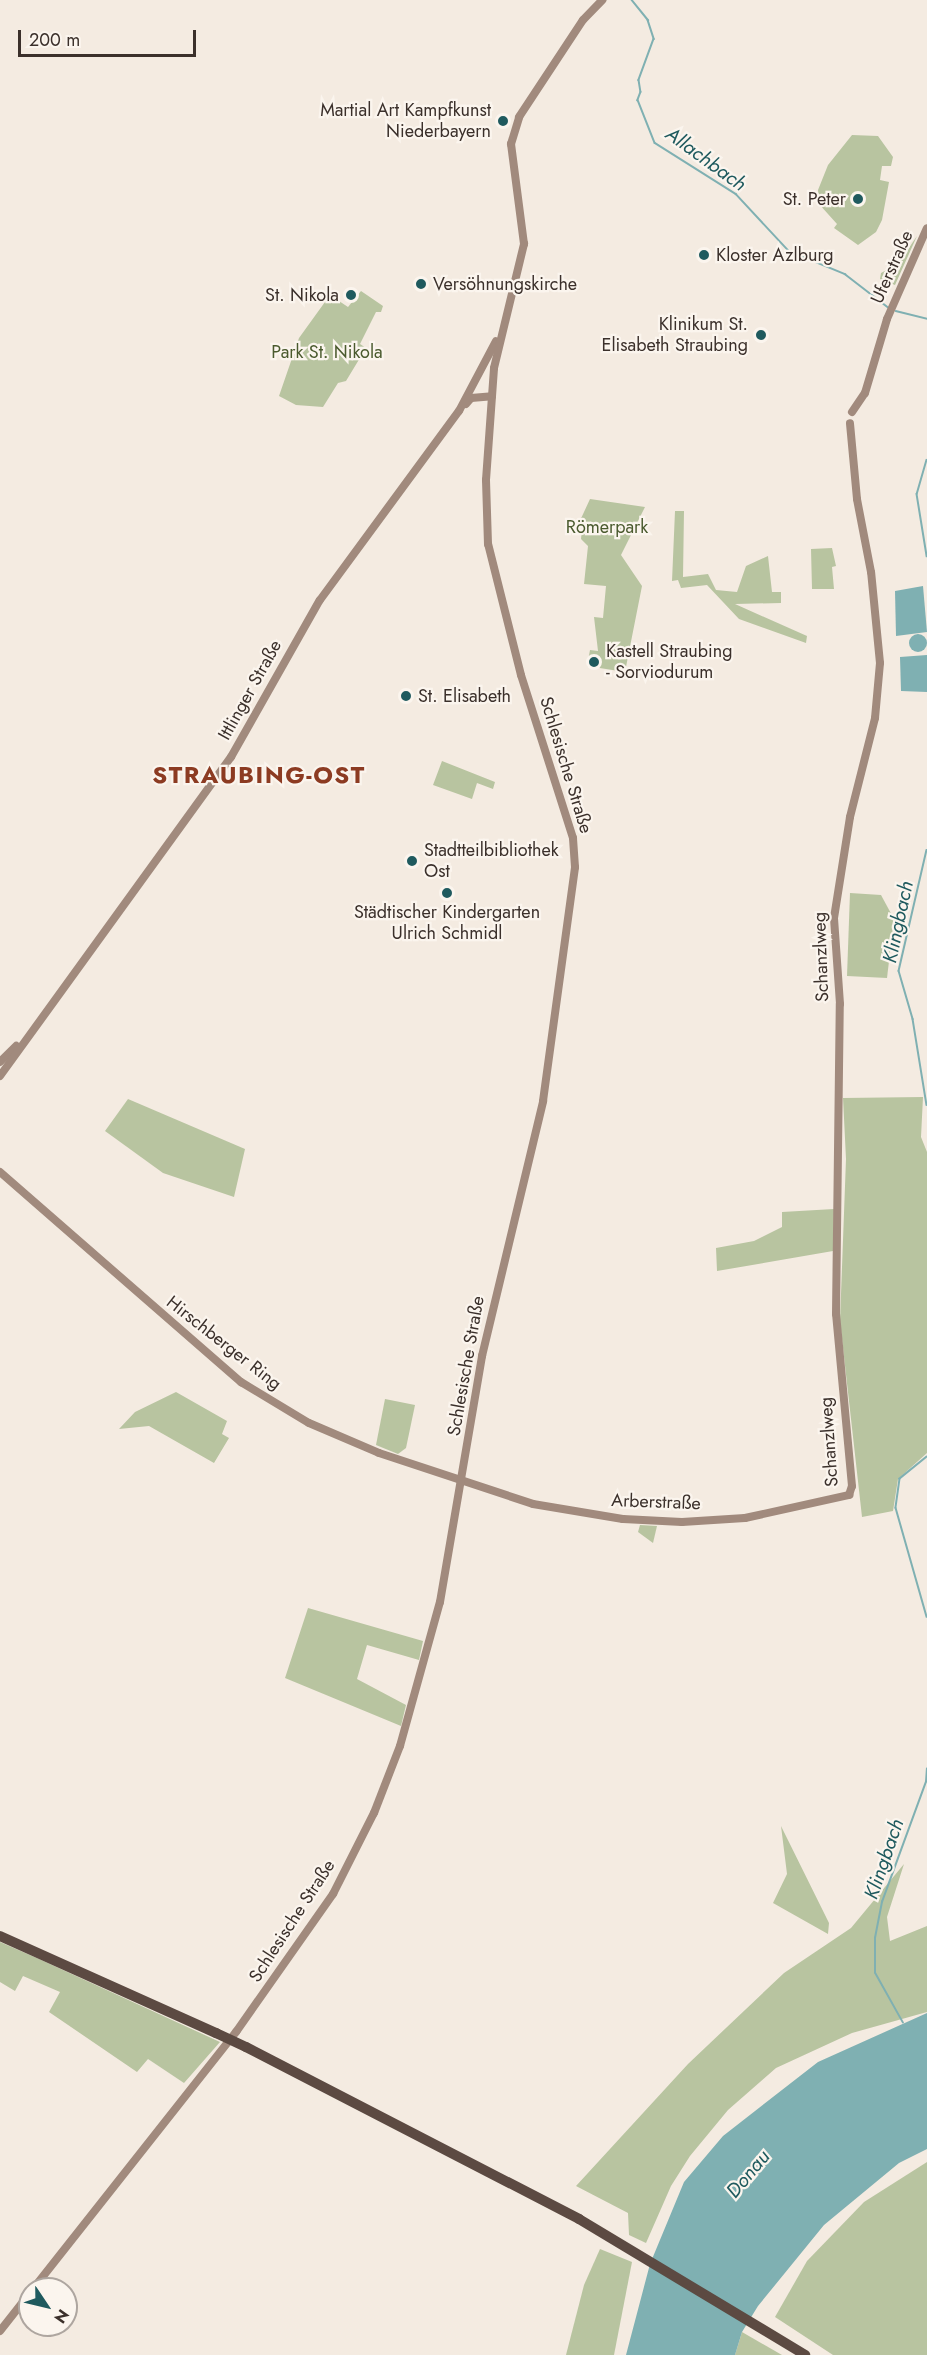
<!DOCTYPE html>
<html>
<head>
<meta charset="utf-8">
<style>
	body { margin:0 }
	#map { position:relative; width:927px; height:2355px; overflow:hidden; background:#f4ebe1; font-family:Jost,sans-serif }
	div>[style] { position:absolute }
	[style*='--x'] { left:calc(var(--x)*1px); top:calc(var(--y)*1px); width:calc(var(--w)*1px); rotate:calc(var(--a)*1deg) }
	.green>* { inset:0; background:#b8c4a0 }
	.water>* { inset:0; background:#7fb0b2 }
	.round { border-radius:50% }
	.stream>* { height:1.5px; margin:-0.75px; padding:0 0.75px; transform-origin:0.75px; border-radius:0.75px; background:#7fb0b2 }
	.secondary>* { height:8px; margin:-4px; padding:0 4px; transform-origin:4px; border-radius:4px; background:#a18a7d }
	.highway>* { height:10px; margin:-5px; padding:0 5px; transform-origin:5px; border-radius:5px; background:#5c4a42 }
	.highway-bridge>* { height:10px; margin:-5px; padding:0 5px; transform-origin:5px; border-radius:5px; background:#5c4a42 }
	.dots>* { width:16px; height:16px; translate:-50% -50%; box-sizing:border-box; border:3px solid #fbf5ee; border-radius:50% }
	span { translate:-50% -50%; white-space:nowrap; text-align:center; line-height:1.15; -webkit-text-stroke:4.5px #fbf5ee; paint-order:stroke }
	.poi-label { font-size:18px; color:#3b302b }
	.right { translate:-100% -50%; text-align:right }
	.left { translate:0 -50%; text-align:left }
	.street-label { font-size:18px; color:#3b302b }
	.park-label { font-size:18px; color:#4a5a2e }
	.water-label { font-size:20px; color:#1f5a5e; font-style:italic }
	.district-label { font-size:24px; color:#8c3b22; font-weight:700; letter-spacing:1.5px }
	.north { position:absolute; left:18px; top:2277px; width:60px; height:60px; box-sizing:border-box; background:#fbf5ee; border:2px solid #aea6a0; border-radius:50%; rotate:125deg; font-size:16px; font-weight:700; line-height:24px; text-align:center; color:#3b302b }
	.north::after { content:''; display:block; margin:auto; width:21px; height:27px; background:#1f5a5e; clip-path:polygon(50% 0,100% 100%,50% 72%,0 100%) }
	.scale { position:absolute; left:18px; top:30px; width:178px; height:27px; box-sizing:border-box; border:3px solid #3b302b; border-top:0; padding-left:8px; font-size:18px; line-height:21px; white-space:nowrap; color:#3b302b; -webkit-text-stroke:4px #fbf5ee; paint-order:stroke }
</style>
</head>
<body>
<div id="map">
	<div class="green">
		<i style="clip-path:polygon(852px 135px,878px 136px,893px 157px,891px 166px,882px 166px,880px 180px,889px 182px,882px 220px,876px 232px,858px 245px,834px 228px,837px 224px,819px 204px,818px 190px,828px 165px)"></i>
		<i style="clip-path:polygon(917px 236px,895px 285px,880px 279px,881px 273px,898px 264px)"></i>
		<i style="clip-path:polygon(361px 291px,383px 306px,381px 312px,376px 312px,360px 344px,366px 348px,346px 381px,338px 383px,323px 407px,296px 405px,279px 396px,299px 338px,330px 295px,348px 307px)"></i>
		<i style="clip-path:polygon(590px 499px,645px 507px,621px 555px,642px 586px,625px 672px,587px 666px,590px 650px,598px 651px,594px 617px,603px 618px,606px 586px,584px 584px,588px 546px,581px 539px,582px 528px,578px 525px)"></i>
		<i style="clip-path:polygon(675px 511px,684px 511px,683px 577px,708px 574px,716px 590px,737px 592px,746px 566px,768px 556px,772px 592px,781px 592px,781px 603px,735px 604px,807px 636px,806px 643px,739px 619px,707px 585px,681px 588px,678px 580px,672px 581px)"></i>
		<i style="clip-path:polygon(832px 548px,836px 566px,832px 567px,834px 589px,812px 589px,811px 549px)"></i>
		<i style="clip-path:polygon(442px 761px,495px 782px,493px 789px,477px 783px,472px 799px,433px 785px)"></i>
		<i style="clip-path:polygon(850px 893px,881px 895px,894px 919px,887px 978px,847px 976px)"></i>
		<i style="clip-path:polygon(923px 1097px,921px 1137px,927px 1152px,927px 1453px,898px 1479px,893px 1511px,862px 1517px,840px 1321px,846px 1159px,843px 1098px)"></i>
		<i style="clip-path:polygon(128px 1099px,245px 1149px,234px 1197px,163px 1173px,105px 1131px)"></i>
		<i style="clip-path:polygon(834px 1209px,833px 1251px,717px 1271px,716px 1248px,754px 1241px,782px 1227px,782px 1212px)"></i>
		<i style="clip-path:polygon(176px 1392px,227px 1421px,222px 1434px,229px 1438px,214px 1463px,149px 1426px,119px 1429px,135px 1412px)"></i>
		<i style="clip-path:polygon(385px 1399px,415px 1405px,406px 1448px,398px 1454px,376px 1445px)"></i>
		<i style="clip-path:polygon(640px 1525px,657px 1526px,653px 1543px,638px 1532px)"></i>
		<i style="clip-path:polygon(308px 1608px,423px 1641px,419px 1660px,367px 1645px,357px 1679px,406px 1705px,401px 1726px,285px 1678px)"></i>
		<i style="clip-path:polygon(781px 1826px,829px 1923px,828px 1934px,773px 1903px,787px 1874px)"></i>
		<i style="clip-path:polygon(904px 1864px,887px 1917px,890px 1941px,927px 1926px,927px 2012px,852px 2033px,776px 2068px,728px 2110px,690px 2156px,671px 2186px,646px 2243px,629px 2235px,628px 2213px,576px 2186px,688px 2064px,784px 1973px,851px 1928px)"></i>
		<i style="clip-path:polygon(0 1942px,39px 1959px,220px 2042px,184px 2083px,148px 2059px,137px 2072px,49px 2012px,60px 1992px,23px 1976px,15px 1991px,0 1982px)"></i>
		<i style="clip-path:polygon(927px 2162px,927px 2355px,833px 2355px,775px 2317px,807px 2261px,864px 2202px)"></i>
		<i style="clip-path:polygon(600px 2249px,632px 2262px,614px 2355px,566px 2355px,584px 2285px)"></i>
		<i style="clip-path:polygon(742px 2332px,782px 2355px,735px 2355px)"></i>
	</div>
	<div class="water">
		<i style="clip-path:polygon(923px 586px,927px 632px,896px 636px,895px 591px)"></i>
		<i class="round" style="left:909px;top:634px;width:18px;height:18px"></i>
		<i style="clip-path:polygon(927px 655px,927px 692px,901px 691px,900px 657px)"></i>
		<i style="clip-path:polygon(927px 2013px,927px 2149px,899px 2163px,824px 2225px,758px 2306px,742px 2332px,735px 2355px,626px 2355px,650px 2264px,684px 2182px,723px 2136px,818px 2062px)"></i>
	</div>
	<div class="stream">
		<i style="--x:632;--y:0;--w:26;--a:51"></i>
		<i style="--x:648;--y:20;--w:20;--a:72"></i>
		<i style="--x:654;--y:39;--w:44;--a:110.1"></i>
		<i style="--x:639;--y:80;--w:12;--a:81"></i>
		<i style="--x:641;--y:92;--w:9;--a:111"></i>
		<i style="--x:638;--y:100;--w:46;--a:68.4"></i>
		<i style="--x:655;--y:143;--w:96;--a:32.2"></i>
		<i style="--x:736;--y:194;--w:78;--a:47.1"></i>
		<i style="--x:789;--y:251;--w:61;--a:22.3"></i>
		<i style="--x:845;--y:274;--w:56;--a:37.7"></i>
		<i style="--x:896;--y:311;--w:32;--a:14"></i>
		<i style="--x:927;--y:460;--w:35;--a:106"></i>
		<i style="--x:917;--y:494;--w:63;--a:80.8"></i>
		<i style="--x:927;--y:850;--w:124;--a:103"></i>
		<i style="--x:899;--y:971;--w:50;--a:73.7"></i>
		<i style="--x:913;--y:1019;--w:87;--a:80.8"></i>
		<i style="--x:927;--y:1457;--w:35;--a:141"></i>
		<i style="--x:900;--y:1479;--w:29;--a:98"></i>
		<i style="--x:896;--y:1508;--w:113;--a:74.1"></i>
		<i style="--x:903;--y:2023;--w:57;--a:-119.2"></i>
		<i style="--x:875;--y:1973;--w:35;--a:-90"></i>
		<i style="--x:875;--y:1938;--w:37;--a:-79"></i>
		<i style="--x:882;--y:1902;--w:128;--a:-69.9"></i>
		<i style="--x:926;--y:1782;--w:13;--a:-86"></i>
	</div>
	<div class="secondary">
		<i style="--x:466;--y:404;--w:8;--a:-50"></i>
		<i style="--x:471;--y:398;--w:21;--a:-5"></i>
		<i style="--x:852;--y:412;--w:23;--a:-56"></i>
		<i style="--x:865;--y:393;--w:77;--a:-73.4"></i>
		<i style="--x:887;--y:319;--w:99;--a:-66.3"></i>
		<i style="--x:0;--y:1062;--w:23;--a:-45"></i>
		<i style="--x:0;--y:1076;--w:394;--a:-54.1"></i>
		<i style="--x:231;--y:757;--w:180;--a:-60.5"></i>
		<i style="--x:320;--y:600;--w:235;--a:-53.7"></i>
		<i style="--x:459;--y:411;--w:79;--a:-62.1"></i>
		<i style="--x:0;--y:1172;--w:320;--a:41.1"></i>
		<i style="--x:241;--y:1382;--w:79;--a:31.1"></i>
		<i style="--x:309;--y:1423;--w:76;--a:23.2"></i>
		<i style="--x:379;--y:1453;--w:162;--a:18.3"></i>
		<i style="--x:533;--y:1504;--w:91;--a:9.5"></i>
		<i style="--x:623;--y:1519;--w:59;--a:2.9"></i>
		<i style="--x:682;--y:1522;--w:63;--a:-3.6"></i>
		<i style="--x:745;--y:1518;--w:107;--a:-12.5"></i>
		<i style="--x:849;--y:1495;--w:9;--a:-72"></i>
		<i style="--x:852;--y:1486;--w:173;--a:-95.3"></i>
		<i style="--x:836;--y:1314;--w:310;--a:-89.3"></i>
		<i style="--x:840;--y:1004;--w:86;--a:-94"></i>
		<i style="--x:834;--y:918;--w:102;--a:-81"></i>
		<i style="--x:850;--y:817;--w:102;--a:-75.8"></i>
		<i style="--x:875;--y:718;--w:55;--a:-84.8"></i>
		<i style="--x:880;--y:663;--w:91;--a:-95.6"></i>
		<i style="--x:871;--y:572;--w:74;--a:-100.9"></i>
		<i style="--x:857;--y:499;--w:76;--a:-95.3"></i>
		<i style="--x:33;--y:2289;--w:328;--a:-51.7"></i>
		<i style="--x:236;--y:2032;--w:169;--a:-54.9"></i>
		<i style="--x:333;--y:1894;--w:91;--a:-63.2"></i>
		<i style="--x:374;--y:1813;--w:72;--a:-68.8"></i>
		<i style="--x:400;--y:1746;--w:149;--a:-74.5"></i>
		<i style="--x:440;--y:1602;--w:250;--a:-80.3"></i>
		<i style="--x:482;--y:1356;--w:262;--a:-76.5"></i>
		<i style="--x:543;--y:1101;--w:236;--a:-82.2"></i>
		<i style="--x:575;--y:867;--w:29;--a:-94"></i>
		<i style="--x:573;--y:838;--w:171;--a:-107.7"></i>
		<i style="--x:521;--y:675;--w:135;--a:-104.1"></i>
		<i style="--x:488;--y:544;--w:64;--a:-91.8"></i>
		<i style="--x:486;--y:480;--w:112;--a:-85.9"></i>
		<i style="--x:494;--y:368;--w:128;--a:-76.4"></i>
		<i style="--x:524;--y:244;--w:101;--a:-97.4"></i>
		<i style="--x:511;--y:144;--w:28;--a:-73"></i>
		<i style="--x:519;--y:117;--w:116;--a:-56.6"></i>
		<i style="--x:583;--y:20;--w:28;--a:-46"></i>
		<i style="--x:0;--y:2331;--w:48;--a:-51.7"></i>
	</div>
	<div class="highway">
		<i style="--x:0;--y:1936;--w:237;--a:24.2"></i>
		<i style="--x:246;--y:2047;--w:375;--a:27.3"></i>
		<i style="--x:579;--y:2219;--w:264;--a:31"></i>
	</div>
	<div class="highway-bridge">
		<i style="--x:216;--y:2033;--w:33;--a:25"></i>
	</div>
	<div class="dots">
		<i style="left:503px;top:121px;background:#1f5a5e"></i>
		<i style="left:858px;top:199px;background:#1f5a5e"></i>
		<i style="left:704px;top:255px;background:#1f5a5e"></i>
		<i style="left:421px;top:284px;background:#1f5a5e"></i>
		<i style="left:351px;top:295px;background:#1f5a5e"></i>
		<i style="left:761px;top:335px;background:#1f5a5e"></i>
		<i style="left:594px;top:662px;background:#1f5a5e"></i>
		<i style="left:406px;top:696px;background:#1f5a5e"></i>
		<i style="left:412px;top:861px;background:#1f5a5e"></i>
		<i style="left:447px;top:893px;background:#1f5a5e"></i>
	</div>
	<div class="poi-label">
		<span class="right" style="left:491px;top:121px">Martial Art Kampfkunst<br>Niederbayern</span>
		<span class="right" style="left:846px;top:199px">St. Peter</span>
		<span class="left" style="left:716px;top:255px">Kloster Azlburg</span>
		<span class="left" style="left:433px;top:284px">Versöhnungskirche</span>
		<span class="right" style="left:339px;top:295px">St. Nikola</span>
		<span class="right" style="left:748px;top:335px">Klinikum St.<br>Elisabeth Straubing</span>
		<span class="left" style="left:606px;top:662px">Kastell Straubing<br>- Sorviodurum</span>
		<span class="left" style="left:418px;top:696px">St. Elisabeth</span>
		<span class="left" style="left:424px;top:861px">Stadtteilbibliothek<br>Ost</span>
		<span style="left:447px;top:923px">Städtischer Kindergarten<br>Ulrich Schmidl</span>
	</div>
	<div class="street-label">
		<span style="left:892px;top:267px;rotate:-66deg">Uferstraße</span>
		<span style="left:250px;top:690px;rotate:-61deg">Ittlinger Straße</span>
		<span style="left:566px;top:765px;rotate:73deg">Schlesische Straße</span>
		<span style="left:821px;top:957px;rotate:-92deg">Schanzlweg</span>
		<span style="left:224px;top:1343px;rotate:38deg">Hirschberger Ring</span>
		<span style="left:466px;top:1366px;rotate:-80deg">Schlesische Straße</span>
		<span style="left:829px;top:1442px;rotate:-94deg">Schanzlweg</span>
		<span style="left:656px;top:1502px;rotate:2deg">Arberstraße</span>
		<span style="left:292px;top:1921px;rotate:-57deg">Schlesische Straße</span>
	</div>
	<div class="park-label">
		<span style="left:327px;top:352px">Park St. Nikola</span>
		<span style="left:607px;top:527px">Römerpark</span>
	</div>
	<div class="water-label">
		<span style="left:706px;top:159px;rotate:36deg">Allachbach</span>
		<span style="left:898px;top:922px;rotate:-78deg">Klingbach</span>
		<span style="left:884px;top:1859px;rotate:-71deg">Klingbach</span>
		<span style="left:748px;top:2174px;rotate:-50deg">Donau</span>
	</div>
	<div class="district-label">
		<span style="left:259px;top:775px">STRAUBING-OST</span>
	</div>
	<div class="north">N</div>
	<div class="scale">200 m</div>
</div>
</body>
</html>
